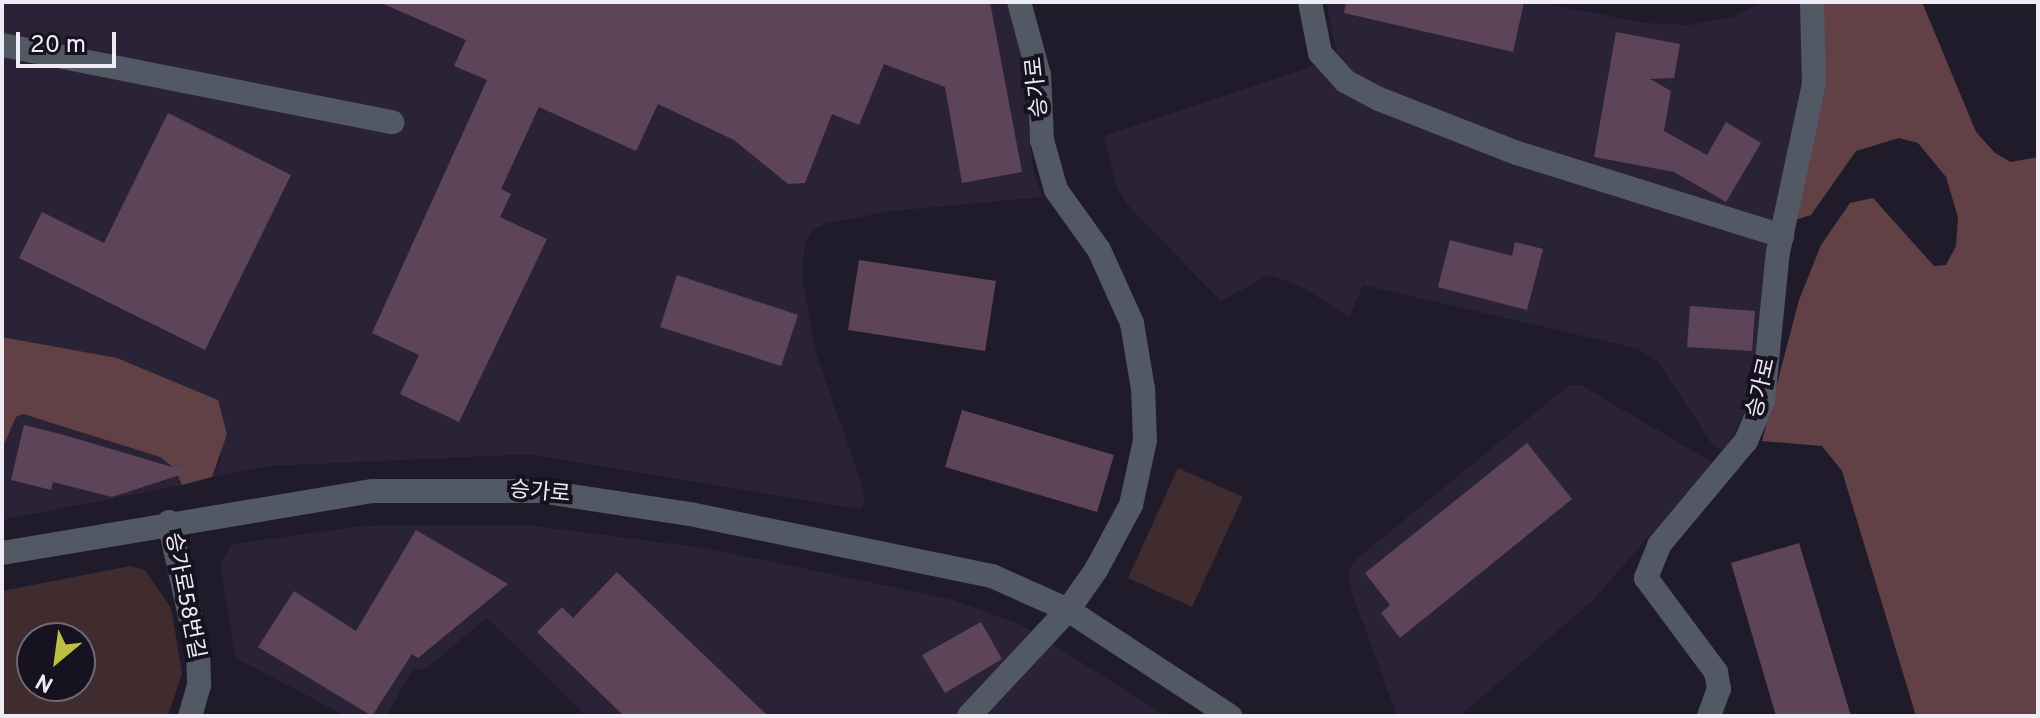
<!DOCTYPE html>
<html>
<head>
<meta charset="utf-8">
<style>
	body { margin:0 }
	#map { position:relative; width:2040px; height:718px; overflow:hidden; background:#201b2a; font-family:Overpass,"Noto Sans KR",sans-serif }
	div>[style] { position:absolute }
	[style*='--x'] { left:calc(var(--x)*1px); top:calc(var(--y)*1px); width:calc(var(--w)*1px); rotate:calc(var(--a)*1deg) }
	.built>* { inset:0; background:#2a2337 }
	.green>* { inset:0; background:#402b2e }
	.forest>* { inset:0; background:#614146 }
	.building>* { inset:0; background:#5e4458 }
	.minor>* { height:24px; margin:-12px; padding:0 12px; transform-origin:12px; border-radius:12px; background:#525864 }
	span { translate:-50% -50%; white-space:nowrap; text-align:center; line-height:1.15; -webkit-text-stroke:8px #171220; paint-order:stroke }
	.street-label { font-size:22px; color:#efecf6 }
	.frame { position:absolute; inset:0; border:4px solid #efecf6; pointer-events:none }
	.north { position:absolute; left:16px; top:622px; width:80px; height:80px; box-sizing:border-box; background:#171220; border:2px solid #6d6976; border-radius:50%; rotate:209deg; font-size:22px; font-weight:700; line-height:32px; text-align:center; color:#efecf6 }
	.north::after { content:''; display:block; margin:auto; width:28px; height:36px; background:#bdbf43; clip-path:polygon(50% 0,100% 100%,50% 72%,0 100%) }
	.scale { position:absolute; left:16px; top:32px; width:100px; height:36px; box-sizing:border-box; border:4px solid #efecf6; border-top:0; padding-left:10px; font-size:24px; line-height:28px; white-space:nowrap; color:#efecf6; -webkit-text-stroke:6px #171220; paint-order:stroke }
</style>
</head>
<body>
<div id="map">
	<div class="built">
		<i style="clip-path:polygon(2px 2px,1006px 2px,1020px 40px,1033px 169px,1042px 197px,892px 211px,827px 223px,813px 230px,805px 242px,802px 275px,815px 351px,863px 488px,865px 502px,860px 509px,529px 454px,270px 466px,212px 477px,221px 459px,218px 400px,117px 358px,2px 337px)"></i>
		<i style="clip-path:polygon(1326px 2px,1538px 2px,1644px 23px,1690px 25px,1732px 17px,1763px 2px,1803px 2px,1806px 61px,1757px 388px,1725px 450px,1714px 447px,1658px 362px,1639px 349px,1363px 285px,1349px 317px,1302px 287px,1269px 275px,1221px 301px,1132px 210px,1117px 189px,1104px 136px,1338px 58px)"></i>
		<i style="clip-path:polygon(1569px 385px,1581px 385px,1713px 463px,1593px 600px,1460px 716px,1397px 716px,1352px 593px,1349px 574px,1353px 562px)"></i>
		<i style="clip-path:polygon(23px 414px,160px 457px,175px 469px,182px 485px,2px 520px,2px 449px,16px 417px)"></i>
		<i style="clip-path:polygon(526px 525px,705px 548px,950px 599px,1024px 626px,1166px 716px,587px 716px,487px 618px,428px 667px,412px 671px,386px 716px,346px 716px,236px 658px,220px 565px,232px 544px,363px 526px)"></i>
	</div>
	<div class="green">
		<i style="clip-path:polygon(1178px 468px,1243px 497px,1192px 607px,1128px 578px)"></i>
		<i style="clip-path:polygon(evenodd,130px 566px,145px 570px,171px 608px,182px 673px,168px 716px,2px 716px,2px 591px,130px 566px,32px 638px,80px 638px,80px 686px,32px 686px,32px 638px)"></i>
	</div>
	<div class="forest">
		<i style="clip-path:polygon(1823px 2px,1922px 2px,1976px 132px,1995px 153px,2011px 162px,2038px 157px,2038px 716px,1916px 716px,1842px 471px,1822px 446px,1762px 441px,1799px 300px,1821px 245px,1850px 203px,1873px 198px,1934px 266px,1946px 265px,1956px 246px,1958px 217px,1946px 177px,1918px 143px,1899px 138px,1856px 151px,1811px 215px,1792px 221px,1825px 90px)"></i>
		<i style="clip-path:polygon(2px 337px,117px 358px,218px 400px,227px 434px,212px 477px,182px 485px,175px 469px,160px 457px,23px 414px,16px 417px,2px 449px)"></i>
	</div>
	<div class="building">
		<i style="clip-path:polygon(379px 2px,990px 2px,1022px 172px,962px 183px,945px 87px,884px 64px,859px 125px,832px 114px,805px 183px,788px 184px,734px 140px,658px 104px,636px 151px,539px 107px,501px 189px,511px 194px,500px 217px,547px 239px,459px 422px,400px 394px,419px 355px,372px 333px,487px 80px,454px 66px,466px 40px)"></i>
		<i style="clip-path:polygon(1346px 2px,1524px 2px,1513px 52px,1344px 13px)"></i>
		<i style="clip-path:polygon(1616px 32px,1680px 44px,1674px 78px,1650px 79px,1671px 91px,1664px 131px,1707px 155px,1726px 122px,1761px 143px,1726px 202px,1674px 172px,1594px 157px)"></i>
		<i style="clip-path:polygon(168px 113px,291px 175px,205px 350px,19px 258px,42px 212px,104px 243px)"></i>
		<i style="clip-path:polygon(1450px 240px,1512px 256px,1515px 242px,1543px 249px,1527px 310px,1438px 287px)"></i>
		<i style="clip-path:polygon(859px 260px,996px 281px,985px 351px,848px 330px)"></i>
		<i style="clip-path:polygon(677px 275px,798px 315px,781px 366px,660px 327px)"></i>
		<i style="clip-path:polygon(1690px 306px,1755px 311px,1752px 351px,1687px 347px)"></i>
		<i style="clip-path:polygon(962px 410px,1114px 455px,1097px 512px,945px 467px)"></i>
		<i style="clip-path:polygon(24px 425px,64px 435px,189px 472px,112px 497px,53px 482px,51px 490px,11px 480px)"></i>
		<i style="clip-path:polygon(1527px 443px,1572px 499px,1400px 638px,1381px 613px,1390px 605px,1365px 573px)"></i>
		<i style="clip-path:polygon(416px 530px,508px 584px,418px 658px,412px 654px,372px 716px,258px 647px,294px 591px,356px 631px)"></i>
		<i style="clip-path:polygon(1799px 543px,1851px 716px,1776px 716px,1731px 563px)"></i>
		<i style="clip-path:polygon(617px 572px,768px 716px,624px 716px,537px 632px,562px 607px,573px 618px)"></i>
		<i style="clip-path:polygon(981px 622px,1002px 659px,945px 693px,922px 655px)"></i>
	</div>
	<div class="minor">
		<i style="--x:1310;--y:2;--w:52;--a:78.9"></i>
		<i style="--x:1320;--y:53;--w:38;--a:48"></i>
		<i style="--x:1345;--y:81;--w:38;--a:28"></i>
		<i style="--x:1379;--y:99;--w:148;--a:21.4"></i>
		<i style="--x:1517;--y:153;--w:278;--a:17.4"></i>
		<i style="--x:2;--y:45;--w:398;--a:11.2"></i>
		<i style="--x:169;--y:522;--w:133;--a:77.4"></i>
		<i style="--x:198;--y:652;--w:33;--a:88"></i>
		<i style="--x:199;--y:685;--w:32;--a:106"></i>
		<i style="--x:2;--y:553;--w:376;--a:-9.5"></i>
		<i style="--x:373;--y:491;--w:166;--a:0"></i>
		<i style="--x:539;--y:491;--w:153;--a:8.7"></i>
		<i style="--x:690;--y:514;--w:308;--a:11.6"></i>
		<i style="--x:992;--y:576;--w:83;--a:24.1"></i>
		<i style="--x:1068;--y:610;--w:194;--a:33.2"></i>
		<i style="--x:969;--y:716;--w:145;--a:-47"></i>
		<i style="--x:1068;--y:610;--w:49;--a:-55"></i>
		<i style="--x:1096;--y:570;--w:74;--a:-61.7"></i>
		<i style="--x:1131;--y:505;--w:66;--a:-77.8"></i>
		<i style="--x:1145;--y:440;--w:51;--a:-92.2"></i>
		<i style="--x:1143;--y:389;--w:67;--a:-99.5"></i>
		<i style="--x:1132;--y:323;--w:80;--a:-114.3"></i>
		<i style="--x:1099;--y:250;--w:74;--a:-125.6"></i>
		<i style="--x:1056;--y:190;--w:52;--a:-105.6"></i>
		<i style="--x:1042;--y:140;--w:65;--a:-92.6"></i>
		<i style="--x:1039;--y:75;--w:76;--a:-105.3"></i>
		<i style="--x:1709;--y:716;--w:29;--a:-70"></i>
		<i style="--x:1719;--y:689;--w:17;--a:-100"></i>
		<i style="--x:1716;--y:672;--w:117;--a:-126.7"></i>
		<i style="--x:1646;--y:578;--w:35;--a:-68"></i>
		<i style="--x:1659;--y:545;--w:136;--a:-50.1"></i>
		<i style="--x:1746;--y:441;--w:43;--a:-67"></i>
		<i style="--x:1763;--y:401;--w:150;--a:-84.3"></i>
		<i style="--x:1778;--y:252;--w:172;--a:-77.9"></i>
		<i style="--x:1814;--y:84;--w:82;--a:-91.4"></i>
	</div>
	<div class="street-label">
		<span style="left:1038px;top:87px;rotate:-96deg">승가로</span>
		<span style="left:1762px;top:388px;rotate:-77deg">승가로</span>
		<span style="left:540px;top:493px;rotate:5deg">승가로</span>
		<span style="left:184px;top:596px;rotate:79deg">승가로58번길</span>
	</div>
	<div class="frame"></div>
	<div class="north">N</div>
	<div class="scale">20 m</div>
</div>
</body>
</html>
